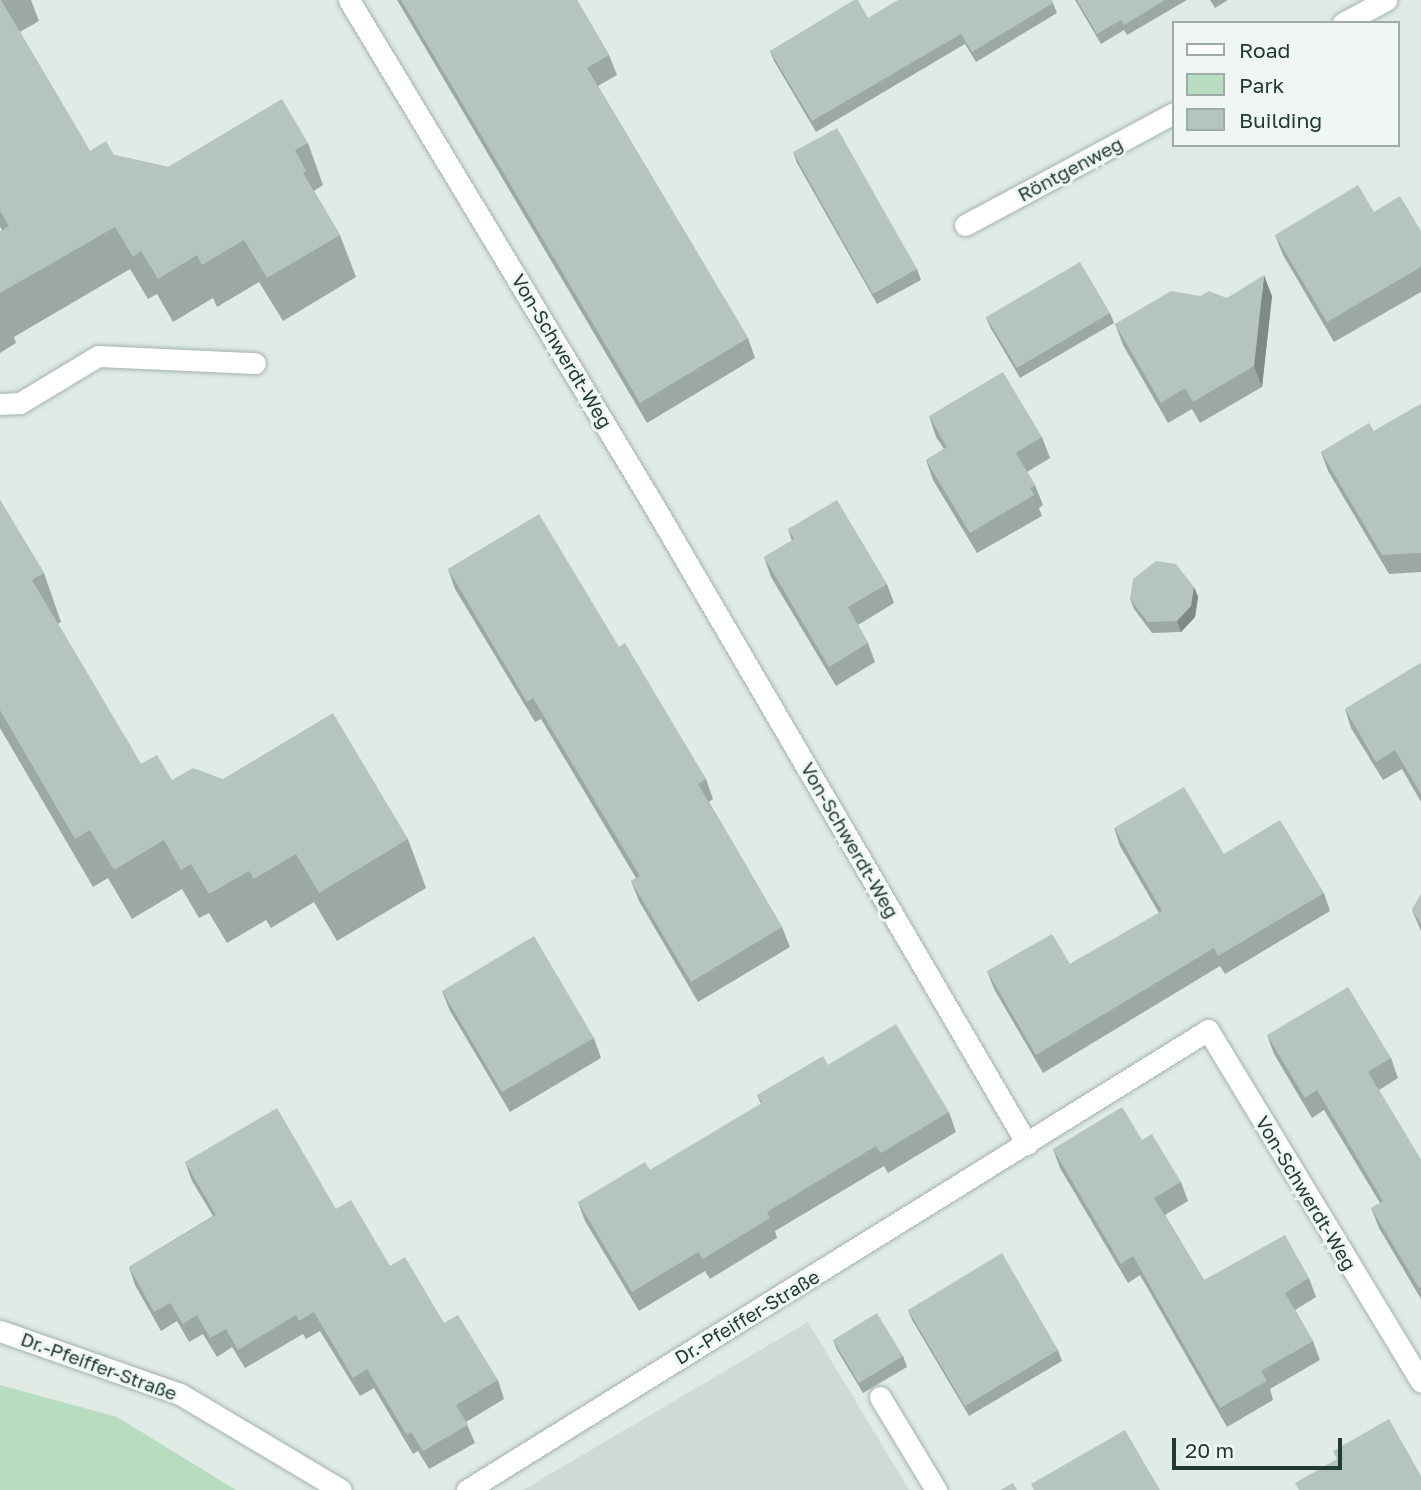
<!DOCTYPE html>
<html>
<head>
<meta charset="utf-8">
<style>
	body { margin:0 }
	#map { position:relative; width:1421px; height:1490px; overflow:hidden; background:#e0ebe5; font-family:"Golos Text",sans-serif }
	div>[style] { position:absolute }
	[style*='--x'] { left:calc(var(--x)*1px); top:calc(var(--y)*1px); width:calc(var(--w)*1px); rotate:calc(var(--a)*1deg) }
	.built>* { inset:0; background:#cedad4 }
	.green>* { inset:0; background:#b8dcc0 }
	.roads { filter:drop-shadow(0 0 2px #a3b3ac) drop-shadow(0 0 2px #a3b3ac) }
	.lane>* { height:21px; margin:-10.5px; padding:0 10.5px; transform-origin:10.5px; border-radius:10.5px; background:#fff }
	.street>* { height:21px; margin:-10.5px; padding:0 10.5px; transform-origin:10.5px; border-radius:10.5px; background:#fff }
	.wall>* { inset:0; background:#9ca9a3 }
	.shaded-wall>* { inset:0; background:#7f8a85 }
	.building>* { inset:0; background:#b5c5be }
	span { translate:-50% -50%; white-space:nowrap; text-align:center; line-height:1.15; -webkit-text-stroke:6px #f0f7f3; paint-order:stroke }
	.street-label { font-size:19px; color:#213b32 }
	.legend { position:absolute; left:1172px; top:21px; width:228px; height:126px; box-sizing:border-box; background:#f0f7f3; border:2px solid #9daca6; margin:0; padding:9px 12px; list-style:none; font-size:21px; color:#213b32 }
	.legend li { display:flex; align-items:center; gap:14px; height:35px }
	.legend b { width:35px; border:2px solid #9daca6 }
	.scale { position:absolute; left:1172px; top:1438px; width:170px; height:32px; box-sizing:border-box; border:4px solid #213b32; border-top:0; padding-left:9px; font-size:21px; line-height:24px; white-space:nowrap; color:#213b32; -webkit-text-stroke:5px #f0f7f3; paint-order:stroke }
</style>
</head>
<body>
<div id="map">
	<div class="built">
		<i style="clip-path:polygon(808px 1322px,909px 1490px,523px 1490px)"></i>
	</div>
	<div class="green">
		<i style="clip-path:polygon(0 1385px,117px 1417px,236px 1490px,0 1490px)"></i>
	</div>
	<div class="roads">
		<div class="lane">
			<i style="--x:0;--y:404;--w:20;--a:-3"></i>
			<i style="--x:20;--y:403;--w:91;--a:-31.1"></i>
			<i style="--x:98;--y:356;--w:157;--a:2.6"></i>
			<i style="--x:880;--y:1397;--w:109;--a:58.9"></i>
		</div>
		<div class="street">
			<i style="--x:349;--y:0;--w:585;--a:58.92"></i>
			<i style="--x:651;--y:501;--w:745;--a:59.68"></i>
			<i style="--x:1343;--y:23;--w:49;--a:-28.1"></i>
			<i style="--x:965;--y:225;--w:237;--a:-28.2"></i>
			<i style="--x:0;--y:1331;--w:191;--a:19.3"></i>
			<i style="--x:180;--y:1394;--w:187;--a:30.8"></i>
			<i style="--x:467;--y:1490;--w:872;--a:-31.83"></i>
			<i style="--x:1208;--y:1030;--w:411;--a:58.8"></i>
		</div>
	</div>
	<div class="wall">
		<i style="clip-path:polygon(0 0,31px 0,39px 21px,20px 32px,90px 151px,114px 155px,168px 167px,308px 143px,323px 185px,314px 191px,340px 235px,356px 277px,283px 321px,259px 282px,217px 307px,213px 298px,173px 322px,157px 294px,148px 299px,130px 269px,14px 337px,16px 343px,0 353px,0 232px,2px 230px,0 227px)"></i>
		<i style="clip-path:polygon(397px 0,577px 0,609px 55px,617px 75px,598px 86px,748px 338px,755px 358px,647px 423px)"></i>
		<i style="clip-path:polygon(1075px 0,1187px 0,1127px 35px,1124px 30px,1101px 44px)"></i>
		<i style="clip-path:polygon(1210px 0,1228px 0,1215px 8px)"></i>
		<i style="clip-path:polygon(1053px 3px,1057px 13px,976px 62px,965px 44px,816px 132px,774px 61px,770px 51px,868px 18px)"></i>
		<i style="clip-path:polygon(793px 152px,917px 269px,921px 280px,877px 304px,797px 163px)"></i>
		<i style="clip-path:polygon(1374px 212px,1421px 231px,1421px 292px,1334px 342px,1283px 255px,1275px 235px)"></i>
		<i style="clip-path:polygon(1200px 296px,1227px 298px,1272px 296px,1262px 387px,1200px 423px,1192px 409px,1168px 423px,1123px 345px,1115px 324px)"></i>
		<i style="clip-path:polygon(1110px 313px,1114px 323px,1020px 378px,990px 327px,986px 317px)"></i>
		<i style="clip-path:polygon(1421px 404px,1421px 572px,1389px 574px,1328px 471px,1321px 452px,1374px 431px)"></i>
		<i style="clip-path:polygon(929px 416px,1042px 437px,1050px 458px,1027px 472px,1035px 485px,1043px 505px,1039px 508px,1042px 516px,977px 553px,933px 480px,926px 460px,944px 449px,936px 437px)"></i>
		<i style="clip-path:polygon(0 500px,44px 573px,61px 622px,58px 624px,141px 764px,172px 780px,223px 779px,408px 839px,426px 888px,337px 941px,314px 902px,271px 928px,266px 920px,227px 943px,209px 913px,199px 918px,182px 889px,132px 919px,108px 878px,93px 887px,0 728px)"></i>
		<i style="clip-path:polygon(788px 529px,887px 584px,894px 603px,858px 625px,868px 643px,875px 662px,836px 686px,771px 577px,764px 557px,792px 541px)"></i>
		<i style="clip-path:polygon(448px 569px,619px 647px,706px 779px,713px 799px,709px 802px,782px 927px,790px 947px,698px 1002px,639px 901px,631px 881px,636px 878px,541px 719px,535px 722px,455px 589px)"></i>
		<i style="clip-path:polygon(1194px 587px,1198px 597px,1195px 617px,1181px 632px,1152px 633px,1134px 609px,1130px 599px)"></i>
		<i style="clip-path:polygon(1421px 663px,1421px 802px,1402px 769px,1383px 780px,1351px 728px,1345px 709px)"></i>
		<i style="clip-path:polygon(1114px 828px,1224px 854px,1324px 893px,1330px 911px,1225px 974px,1220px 966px,1043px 1073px,994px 989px,987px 971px,1070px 964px,1159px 913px,1120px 846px)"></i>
		<i style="clip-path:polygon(1421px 894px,1421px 931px,1412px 910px)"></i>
		<i style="clip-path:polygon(442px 991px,594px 1038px,601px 1058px,510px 1112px,450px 1011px)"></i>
		<i style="clip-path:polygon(1267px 1035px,1391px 1058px,1398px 1078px,1379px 1090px,1421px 1160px,1421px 1299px,1379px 1228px,1371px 1208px,1380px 1203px,1324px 1110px,1312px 1118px,1274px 1054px)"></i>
		<i style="clip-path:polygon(828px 1065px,949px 1112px,956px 1132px,888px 1173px,884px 1166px,775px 1231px,777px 1238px,710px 1279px,705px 1271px,639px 1311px,585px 1221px,578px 1202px,650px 1170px,761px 1104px,757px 1095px)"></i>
		<i style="clip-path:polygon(1142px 1140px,1181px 1182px,1188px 1201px,1165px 1215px,1204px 1280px,1309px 1278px,1316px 1297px,1295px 1310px,1313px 1341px,1320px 1360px,1270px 1389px,1273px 1400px,1227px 1427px,1140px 1275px,1128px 1283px,1060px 1168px,1053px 1149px)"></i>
		<i style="clip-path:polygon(185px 1162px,336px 1209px,498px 1380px,504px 1399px,466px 1422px,475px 1443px,429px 1469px,418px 1451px,413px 1454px,374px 1388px,360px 1396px,320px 1331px,306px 1339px,303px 1334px,245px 1368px,232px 1347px,217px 1357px,203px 1334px,189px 1342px,177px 1321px,161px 1331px,135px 1285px,129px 1267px,213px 1216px,192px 1181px)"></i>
		<i style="clip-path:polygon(908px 1310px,1058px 1350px,1062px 1361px,969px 1416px,912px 1320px)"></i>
		<i style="clip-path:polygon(833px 1340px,903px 1356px,907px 1367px,863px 1393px,837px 1350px)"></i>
	</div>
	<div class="shaded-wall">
		<i style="clip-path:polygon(1264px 275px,1272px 296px,1262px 387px,1254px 366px)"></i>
		<i style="clip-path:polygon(1194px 587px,1198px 597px,1195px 617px,1181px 632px,1177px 621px)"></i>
	</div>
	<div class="building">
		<i style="clip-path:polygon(0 0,1px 0,90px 151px,106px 141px,114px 155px,168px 167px,282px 99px,308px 143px,295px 150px,306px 171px,303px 173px,340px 235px,267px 278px,244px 240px,202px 265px,197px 255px,158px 279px,141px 251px,133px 257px,115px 227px,0 293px,0 232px,9px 226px,0 211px)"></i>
		<i style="clip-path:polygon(401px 0,577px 0,609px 55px,587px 68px,748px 338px,640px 403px)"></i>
		<i style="clip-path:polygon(854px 0,858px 0,868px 18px,898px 0,1052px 0,1053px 3px,972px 52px,961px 34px,812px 121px,770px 51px)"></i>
		<i style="clip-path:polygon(1077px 0,1165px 0,1124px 25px,1121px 20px,1097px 34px)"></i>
		<i style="clip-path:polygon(837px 128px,917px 269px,873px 294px,793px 152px)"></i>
		<i style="clip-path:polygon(1358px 185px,1374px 212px,1400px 196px,1421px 231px,1421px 267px,1327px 322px,1275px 235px)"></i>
		<i style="clip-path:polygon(1080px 262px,1110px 313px,1017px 368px,986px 317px)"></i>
		<i style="clip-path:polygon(1264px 275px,1254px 366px,1193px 402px,1185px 388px,1161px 403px,1115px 324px,1171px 291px,1200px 296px,1209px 291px,1227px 298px)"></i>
		<i style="clip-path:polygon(1003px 372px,1042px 437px,1016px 453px,1035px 485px,1030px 488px,1034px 495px,970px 533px,926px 460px,947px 447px,929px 416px)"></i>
		<i style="clip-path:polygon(1421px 404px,1421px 553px,1382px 555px,1321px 452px,1369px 423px,1374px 431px)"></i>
		<i style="clip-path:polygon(0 500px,44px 573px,32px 580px,141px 764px,157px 755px,172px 780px,193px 768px,223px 779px,333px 713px,408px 839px,319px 893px,296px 854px,254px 879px,249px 871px,209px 894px,191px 864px,181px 870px,164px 840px,114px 870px,90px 830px,75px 839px,0 710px)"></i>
		<i style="clip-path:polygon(837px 500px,887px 584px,848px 607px,868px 643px,829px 667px,764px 557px,794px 539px,788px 529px)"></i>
		<i style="clip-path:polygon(539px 514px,619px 647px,625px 643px,706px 779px,698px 784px,782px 927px,691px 982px,631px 881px,640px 876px,533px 698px,527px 702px,448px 569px)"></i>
		<i style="clip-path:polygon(1156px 561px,1176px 564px,1194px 587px,1191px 606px,1177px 621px,1148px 622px,1130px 599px,1133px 579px)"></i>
		<i style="clip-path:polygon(1421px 663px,1421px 794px,1395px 750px,1376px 762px,1345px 709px)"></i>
		<i style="clip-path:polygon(1184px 787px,1224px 854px,1280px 820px,1324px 893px,1218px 956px,1214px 948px,1036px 1055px,987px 971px,1052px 934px,1070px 964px,1162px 911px,1114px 828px)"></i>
		<i style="clip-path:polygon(1421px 894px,1421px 924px,1412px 910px)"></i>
		<i style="clip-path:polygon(534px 936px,594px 1038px,502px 1092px,442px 991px)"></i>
		<i style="clip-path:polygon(1348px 987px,1391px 1058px,1368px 1072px,1421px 1160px,1421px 1287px,1419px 1288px,1371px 1208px,1383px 1201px,1317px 1090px,1305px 1098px,1267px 1035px)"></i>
		<i style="clip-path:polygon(896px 1024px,949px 1112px,881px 1153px,876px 1146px,767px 1212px,770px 1218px,703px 1259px,698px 1252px,632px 1292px,578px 1202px,645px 1162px,650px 1170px,762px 1103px,757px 1095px,823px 1056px,828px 1065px)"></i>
		<i style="clip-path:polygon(1122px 1107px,1142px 1140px,1152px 1134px,1181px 1182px,1154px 1198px,1204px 1280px,1285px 1235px,1309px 1278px,1285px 1293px,1313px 1341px,1261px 1371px,1267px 1381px,1220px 1408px,1133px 1256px,1121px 1264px,1053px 1149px)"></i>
		<i style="clip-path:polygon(277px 1108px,336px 1209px,351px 1200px,390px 1266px,405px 1257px,444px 1323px,458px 1315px,498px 1380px,456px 1405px,468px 1425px,423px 1451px,411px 1432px,407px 1435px,367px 1369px,353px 1378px,314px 1312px,299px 1321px,296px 1315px,238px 1350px,226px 1329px,210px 1338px,197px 1315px,183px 1324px,170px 1303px,154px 1312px,129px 1267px,216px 1215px,185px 1162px)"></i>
		<i style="clip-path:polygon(1002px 1253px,1058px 1350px,965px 1406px,908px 1310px)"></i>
		<i style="clip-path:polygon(877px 1313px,903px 1356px,859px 1383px,833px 1340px)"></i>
		<i style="clip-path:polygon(1389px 1419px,1421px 1476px,1421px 1490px,1299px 1490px,1295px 1483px,1337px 1459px,1333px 1451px)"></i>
		<i style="clip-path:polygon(1125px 1430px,1160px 1490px,1034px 1490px,1031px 1484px)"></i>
		<i style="clip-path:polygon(1013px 1483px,1017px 1490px,1000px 1490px)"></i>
	</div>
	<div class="street-label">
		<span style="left:1070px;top:169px;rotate:-28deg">Röntgenweg</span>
		<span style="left:562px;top:351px;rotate:59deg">Von-Schwerdt-Weg</span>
		<span style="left:850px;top:840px;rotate:60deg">Von-Schwerdt-Weg</span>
		<span style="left:1306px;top:1193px;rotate:59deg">Von-Schwerdt-Weg</span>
		<span style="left:747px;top:1317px;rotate:-31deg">Dr.-Pfeiffer-Straße</span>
		<span style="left:99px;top:1366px;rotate:20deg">Dr.-Pfeiffer-Straße</span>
	</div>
	<ul class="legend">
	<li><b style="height:9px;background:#fff"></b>Road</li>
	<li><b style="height:19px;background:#b8dcc0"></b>Park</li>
	<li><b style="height:19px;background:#b5c5be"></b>Building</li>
	</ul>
	<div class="scale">20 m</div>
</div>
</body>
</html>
